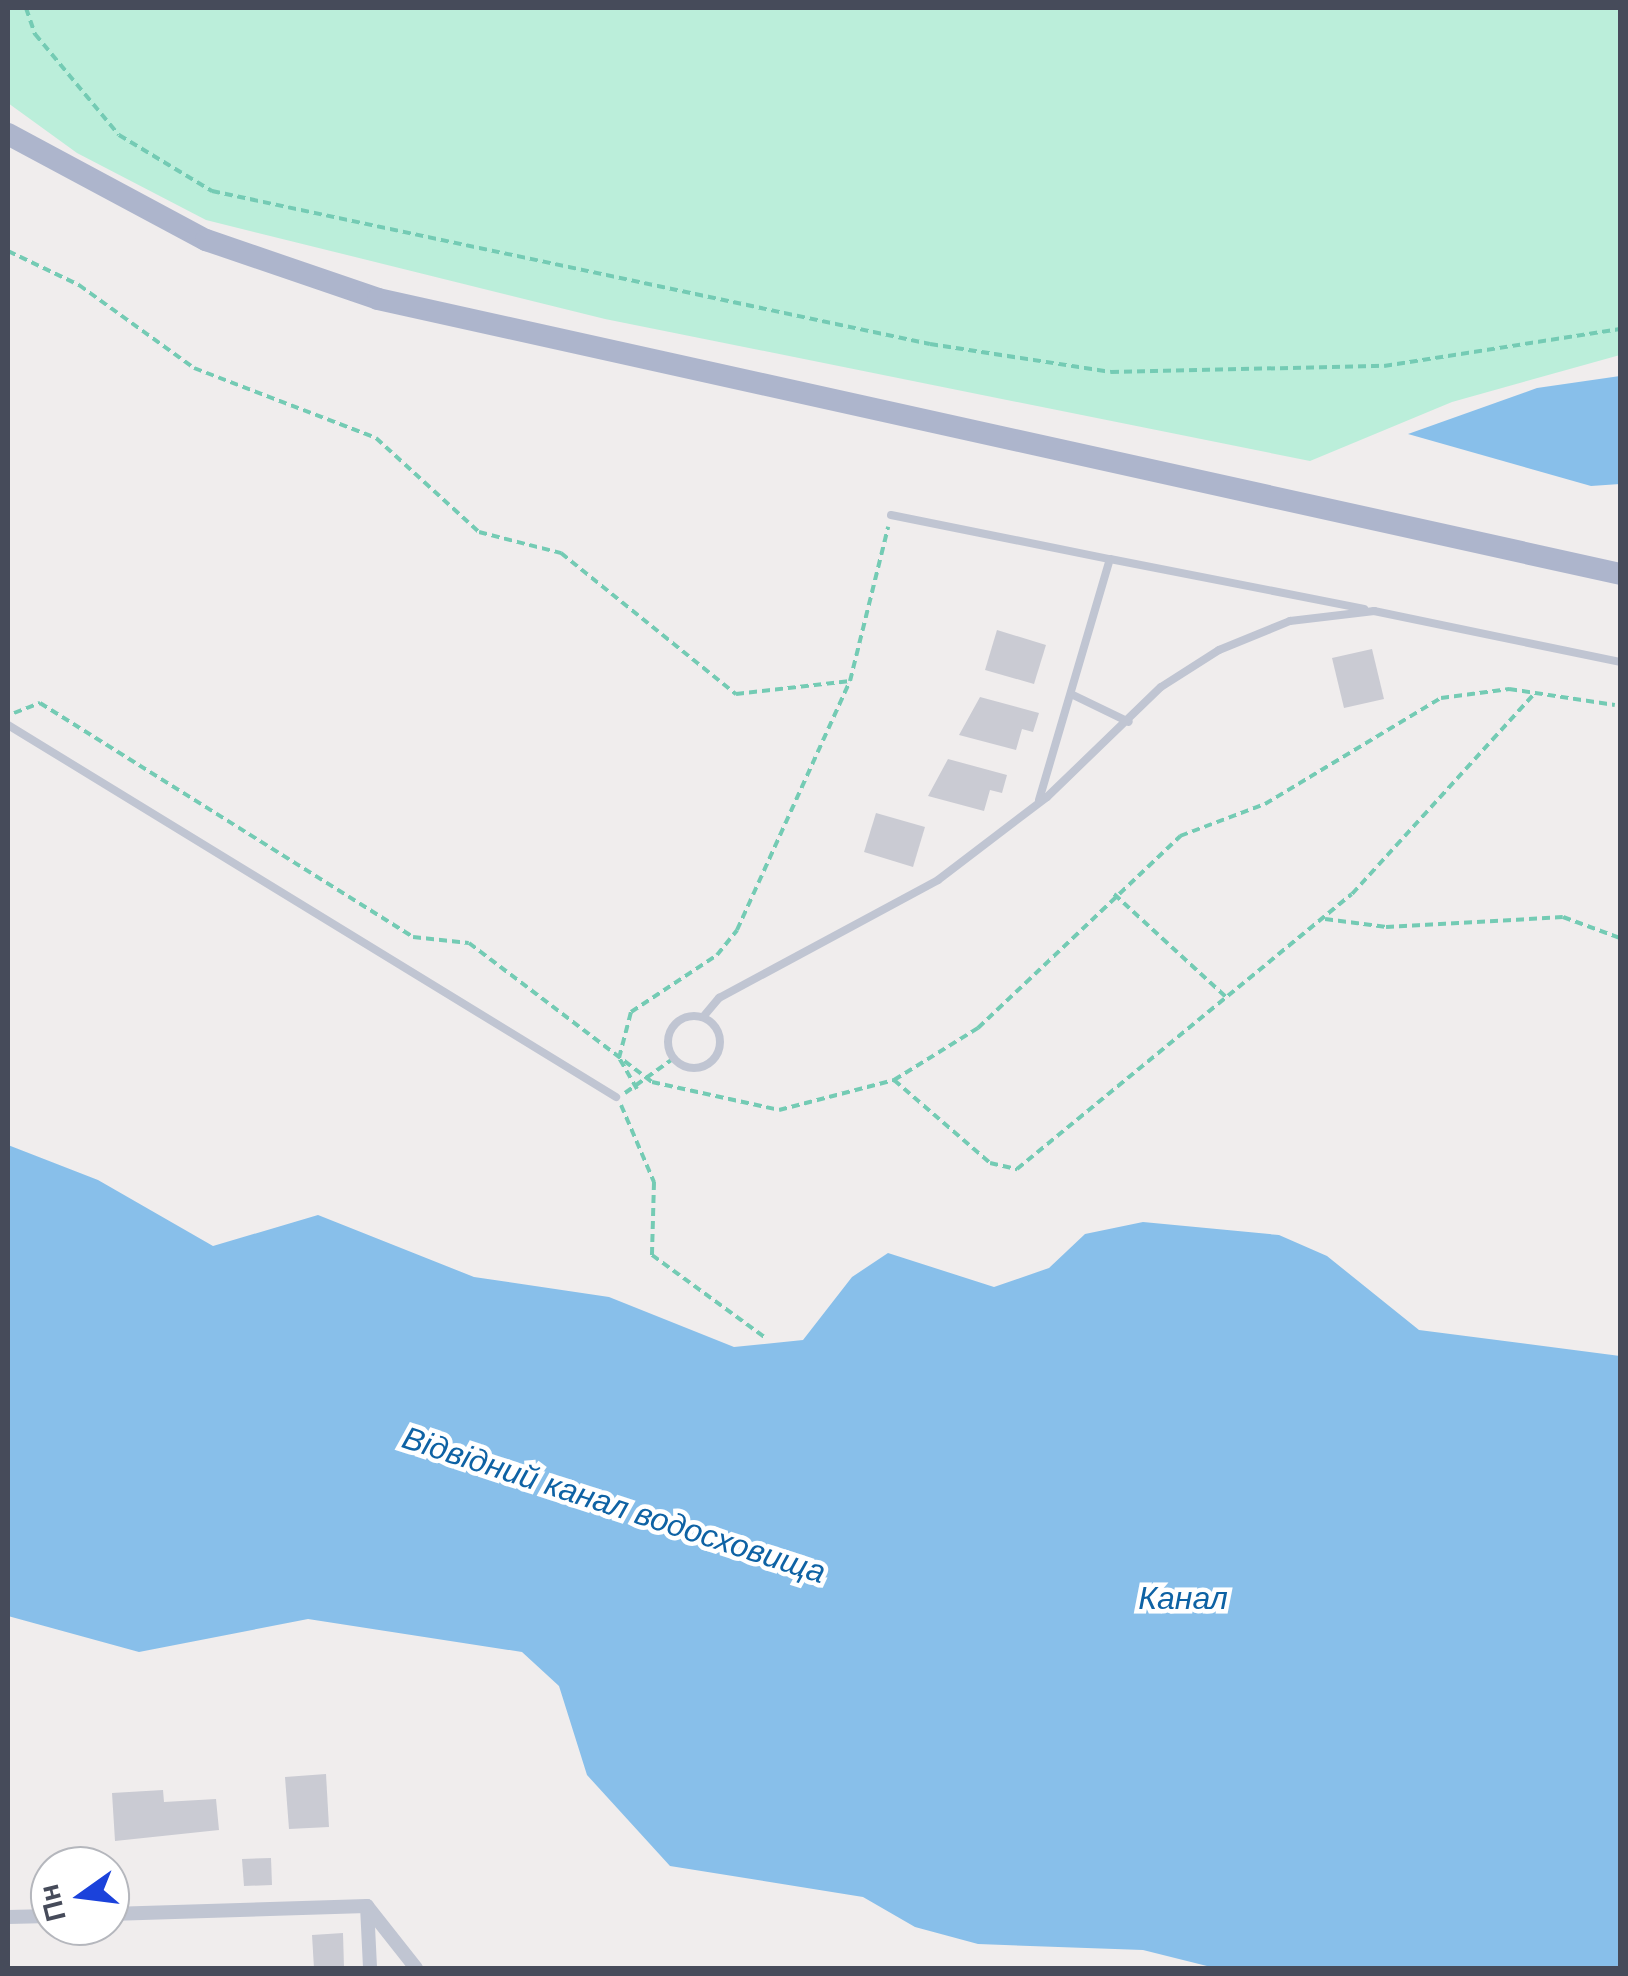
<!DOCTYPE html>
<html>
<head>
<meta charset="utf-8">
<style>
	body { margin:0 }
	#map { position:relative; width:1628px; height:1976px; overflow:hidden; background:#f0eded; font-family:Arial,sans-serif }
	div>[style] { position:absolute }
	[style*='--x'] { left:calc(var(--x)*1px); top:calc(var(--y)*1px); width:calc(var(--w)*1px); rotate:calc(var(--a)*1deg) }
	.green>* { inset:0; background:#bbeeda }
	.water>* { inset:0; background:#88bfea }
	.building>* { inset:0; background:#cacbd3 }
	.path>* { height:4px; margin-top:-2px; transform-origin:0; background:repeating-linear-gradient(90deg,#74cbb4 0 8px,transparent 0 13px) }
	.service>* { height:8px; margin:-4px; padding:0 4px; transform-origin:4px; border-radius:4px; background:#c0c5d2 }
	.service>.ring { margin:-4px; padding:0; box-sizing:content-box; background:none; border:8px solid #c0c5d2; border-radius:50% }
	.minor>* { height:14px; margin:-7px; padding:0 7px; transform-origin:7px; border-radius:7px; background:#c0c5d2 }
	.primary>* { height:22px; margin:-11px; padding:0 11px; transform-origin:11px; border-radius:11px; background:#adb5cc }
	span { translate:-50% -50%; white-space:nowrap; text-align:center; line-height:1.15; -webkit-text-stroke:9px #fff; paint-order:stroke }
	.water-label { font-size:32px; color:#0e62a4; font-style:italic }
	.frame { position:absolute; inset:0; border:10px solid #464b5a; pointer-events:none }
	.north { position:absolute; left:30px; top:1846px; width:100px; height:100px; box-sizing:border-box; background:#fff; border:2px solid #b5b7bd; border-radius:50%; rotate:256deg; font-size:28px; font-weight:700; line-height:40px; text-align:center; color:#464b5a }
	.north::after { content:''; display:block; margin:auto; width:35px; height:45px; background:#1b42db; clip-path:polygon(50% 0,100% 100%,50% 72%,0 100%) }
</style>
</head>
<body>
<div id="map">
	<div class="green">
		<i style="clip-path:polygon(8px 8px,1620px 8px,1620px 355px,1452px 402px,1310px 461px,605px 319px,206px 220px,77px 153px,8px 103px)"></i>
	</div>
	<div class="water">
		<i style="clip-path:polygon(1620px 376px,1620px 484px,1591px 486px,1408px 434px,1537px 388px)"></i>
		<i style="clip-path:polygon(8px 1145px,98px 1180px,213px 1246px,318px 1215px,474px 1277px,609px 1297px,734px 1347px,803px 1340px,852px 1277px,888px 1253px,994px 1287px,1049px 1268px,1085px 1234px,1143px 1222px,1279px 1235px,1327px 1256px,1419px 1330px,1620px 1356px,1620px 1968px,1215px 1968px,1143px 1950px,978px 1944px,915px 1927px,863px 1897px,670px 1866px,587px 1775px,559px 1686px,522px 1652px,308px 1619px,139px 1652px,8px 1616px)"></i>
	</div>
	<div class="building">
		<i style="clip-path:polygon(997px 630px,1046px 645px,1034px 684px,985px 670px)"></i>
		<i style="clip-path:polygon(1372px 649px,1384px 699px,1344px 708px,1332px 658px)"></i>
		<i style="clip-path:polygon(980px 697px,1039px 713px,1033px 732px,1022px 729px,1016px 750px,959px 735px)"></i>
		<i style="clip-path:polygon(948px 759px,1007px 775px,1002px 793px,990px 790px,984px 811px,928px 796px)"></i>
		<i style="clip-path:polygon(876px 813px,925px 827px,913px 867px,864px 852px)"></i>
		<i style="clip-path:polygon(326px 1774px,329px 1827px,289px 1829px,285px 1777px)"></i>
		<i style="clip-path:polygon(163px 1790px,164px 1802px,216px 1799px,219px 1830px,115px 1841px,112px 1793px)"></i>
		<i style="clip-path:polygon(271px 1858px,272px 1885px,244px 1886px,242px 1859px)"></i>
		<i style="clip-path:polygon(343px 1933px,344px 1968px,314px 1968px,312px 1935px)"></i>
	</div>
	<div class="path">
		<i style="--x:26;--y:8;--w:28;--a:71"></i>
		<i style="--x:35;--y:34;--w:131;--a:50.3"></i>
		<i style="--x:119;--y:135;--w:109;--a:31.1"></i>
		<i style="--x:212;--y:191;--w:734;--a:12.03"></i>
		<i style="--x:930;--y:344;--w:183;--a:8.8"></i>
		<i style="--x:1111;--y:372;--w:273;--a:-1.3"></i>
		<i style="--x:1384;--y:366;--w:239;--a:-8.9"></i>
		<i style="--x:8;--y:251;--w:79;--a:25.6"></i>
		<i style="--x:79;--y:285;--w:142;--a:35.8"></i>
		<i style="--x:194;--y:368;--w:195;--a:21"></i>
		<i style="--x:376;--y:438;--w:139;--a:42.4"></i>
		<i style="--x:479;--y:532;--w:85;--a:14.4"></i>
		<i style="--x:561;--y:553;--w:225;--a:38.9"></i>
		<i style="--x:736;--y:694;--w:115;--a:-6.5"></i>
		<i style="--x:850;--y:681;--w:159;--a:-76.1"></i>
		<i style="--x:14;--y:713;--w:28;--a:-21"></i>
		<i style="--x:40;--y:703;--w:440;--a:32.1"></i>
		<i style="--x:413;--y:937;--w:56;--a:6.1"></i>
		<i style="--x:469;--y:943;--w:230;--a:37.2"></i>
		<i style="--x:652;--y:1082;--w:130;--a:12.4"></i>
		<i style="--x:779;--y:1110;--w:119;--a:-14.6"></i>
		<i style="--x:894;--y:1080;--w:99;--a:-31.8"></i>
		<i style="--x:978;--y:1028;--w:279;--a:-43.5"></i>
		<i style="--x:1180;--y:836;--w:91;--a:-20.6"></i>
		<i style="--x:1265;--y:804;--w:205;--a:-31.1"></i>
		<i style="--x:1441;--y:698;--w:69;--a:-7.5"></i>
		<i style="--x:1509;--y:689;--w:107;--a:8.6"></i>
		<i style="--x:1114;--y:894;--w:154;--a:42.6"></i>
		<i style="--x:1325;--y:919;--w:62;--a:7.5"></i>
		<i style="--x:1386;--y:927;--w:177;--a:-3.2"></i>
		<i style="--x:1563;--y:917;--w:61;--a:20.2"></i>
		<i style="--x:894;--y:1080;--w:127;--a:40.8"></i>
		<i style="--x:990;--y:1163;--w:28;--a:13"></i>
		<i style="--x:1017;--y:1169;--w:433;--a:-39.4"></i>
		<i style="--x:1352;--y:894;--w:272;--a:-47.7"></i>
		<i style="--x:637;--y:1089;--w:36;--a:-120"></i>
		<i style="--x:619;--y:1058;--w:48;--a:-75.4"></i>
		<i style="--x:631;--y:1012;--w:103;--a:-33.5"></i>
		<i style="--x:717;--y:955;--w:32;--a:-51"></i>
		<i style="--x:737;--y:930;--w:273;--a:-65.6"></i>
		<i style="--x:625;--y:1093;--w:60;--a:-35.5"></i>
		<i style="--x:621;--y:1105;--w:84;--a:66.8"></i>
		<i style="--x:654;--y:1182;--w:73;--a:91.6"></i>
		<i style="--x:652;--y:1255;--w:141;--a:36.1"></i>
	</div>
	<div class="service">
		<i style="--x:891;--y:515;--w:223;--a:11.4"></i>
		<i style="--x:1071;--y:694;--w:64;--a:25.8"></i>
		<i style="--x:8;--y:725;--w:713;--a:31.46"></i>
		<i style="--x:1039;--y:800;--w:251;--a:-73.6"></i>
		<i style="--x:1110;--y:559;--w:259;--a:11.1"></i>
		<i class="ring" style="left:668px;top:1016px;width:44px;height:44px"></i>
		<i style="--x:703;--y:1017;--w:25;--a:-50"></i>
		<i style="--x:719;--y:998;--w:249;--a:-28.3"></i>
		<i style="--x:938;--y:880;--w:137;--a:-37.3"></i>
		<i style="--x:1047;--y:797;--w:158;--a:-44"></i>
		<i style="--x:1161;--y:687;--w:69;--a:-32.5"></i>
		<i style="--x:1219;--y:650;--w:77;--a:-22.2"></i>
		<i style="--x:1290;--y:621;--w:85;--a:-6.8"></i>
		<i style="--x:1374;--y:611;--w:251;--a:11.7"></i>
	</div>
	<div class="minor">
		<i style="--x:367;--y:1906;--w:62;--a:87.2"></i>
		<i style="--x:110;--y:1914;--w:257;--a:-1.8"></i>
		<i style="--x:367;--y:1906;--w:79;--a:51.7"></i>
		<i style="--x:8;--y:1917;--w:42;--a:-1.4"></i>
	</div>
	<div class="primary">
		<i style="--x:8;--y:134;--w:225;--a:28.2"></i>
		<i style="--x:206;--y:240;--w:182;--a:18.9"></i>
		<i style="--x:378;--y:299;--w:1272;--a:12.48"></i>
	</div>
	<div class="water-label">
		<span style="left:614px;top:1505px;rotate:18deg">Відвідний канал водосховища</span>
		<span style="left:1183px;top:1598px">Канал</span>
	</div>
	<div class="frame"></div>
	<div class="north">Пн</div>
</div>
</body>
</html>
